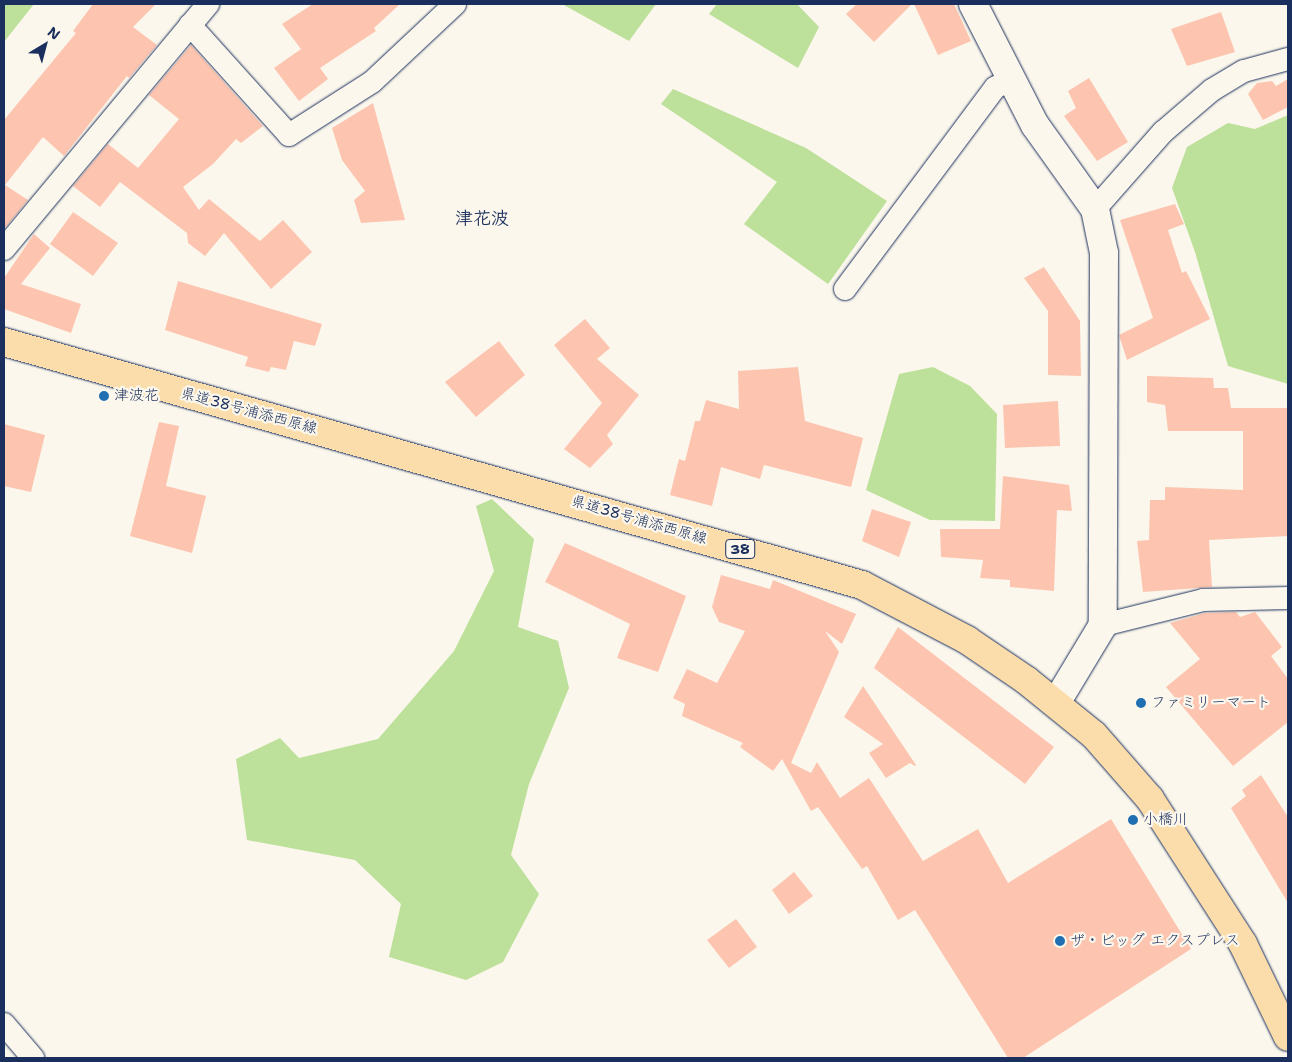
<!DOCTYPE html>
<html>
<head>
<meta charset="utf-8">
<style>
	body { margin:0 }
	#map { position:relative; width:1292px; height:1062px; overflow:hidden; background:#fbf7ec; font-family:"Shantell Sans","Klee One",sans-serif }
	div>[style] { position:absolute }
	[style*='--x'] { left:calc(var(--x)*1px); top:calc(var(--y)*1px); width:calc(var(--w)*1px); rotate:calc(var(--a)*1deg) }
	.green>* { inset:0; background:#bde09a }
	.building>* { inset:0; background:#fdc5b0 }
	.roads { filter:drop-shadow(0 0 1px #1b2f5e) drop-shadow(0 0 1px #1b2f5e) }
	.street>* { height:22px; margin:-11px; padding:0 11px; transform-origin:11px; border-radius:11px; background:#fbf7ec }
	.secondary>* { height:28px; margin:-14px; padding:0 14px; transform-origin:14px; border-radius:14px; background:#fbf7ec }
	.primary>* { height:28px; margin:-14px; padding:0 14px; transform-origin:14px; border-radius:14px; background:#fbddab }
	.dots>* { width:14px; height:14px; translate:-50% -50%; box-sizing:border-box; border:2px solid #fbf7ec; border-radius:50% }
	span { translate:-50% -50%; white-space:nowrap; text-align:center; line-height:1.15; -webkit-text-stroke:4.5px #fbf7ec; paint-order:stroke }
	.shield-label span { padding:1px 4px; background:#fbf7ec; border:1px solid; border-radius:4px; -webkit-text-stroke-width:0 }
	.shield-label { font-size:14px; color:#1b2f5e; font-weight:700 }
	.poi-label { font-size:15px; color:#1b2f5e }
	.left { translate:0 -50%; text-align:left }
	.street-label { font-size:15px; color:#1b2f5e }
	.quarter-label { font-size:18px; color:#1b2f5e; font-weight:700 }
	.frame { position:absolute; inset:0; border:5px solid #1b2f5e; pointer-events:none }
	.north { position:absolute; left:20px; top:20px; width:50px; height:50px; -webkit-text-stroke:4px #fbf7ec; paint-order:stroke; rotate:37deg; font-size:14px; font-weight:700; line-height:20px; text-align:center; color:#1b2f5e }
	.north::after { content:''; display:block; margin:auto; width:18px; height:22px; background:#1b2f5e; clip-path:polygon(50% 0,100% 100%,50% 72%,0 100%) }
</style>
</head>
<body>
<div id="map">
	<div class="green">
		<i style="clip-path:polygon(4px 4px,34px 4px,4px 42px)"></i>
		<i style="clip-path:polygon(562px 4px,656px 4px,629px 41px)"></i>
		<i style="clip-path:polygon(717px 4px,797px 4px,819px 27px,798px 68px,709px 14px)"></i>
		<i style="clip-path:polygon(673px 89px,806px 148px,887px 201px,828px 284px,744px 224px,777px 182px,661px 104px)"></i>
		<i style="clip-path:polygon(1288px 115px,1288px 384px,1228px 366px,1195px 252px,1172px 188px,1187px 147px,1228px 123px,1255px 129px)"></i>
		<i style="clip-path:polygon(933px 367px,970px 386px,997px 414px,995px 521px,930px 520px,866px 490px,899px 374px)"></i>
		<i style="clip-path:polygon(492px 499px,534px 539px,518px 627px,558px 641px,569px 688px,529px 784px,511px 855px,539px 894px,503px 962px,466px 980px,389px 957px,401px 904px,355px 860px,247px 840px,236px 759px,280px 738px,299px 758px,378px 739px,454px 651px,494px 571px,476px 506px)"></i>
	</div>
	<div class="building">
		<i style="clip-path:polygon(93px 4px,156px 4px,133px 27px,157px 45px,129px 78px,127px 76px,64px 156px,43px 137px,5px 185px,28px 200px,4px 229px,4px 120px,76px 33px,73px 31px)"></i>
		<i style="clip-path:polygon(313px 4px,400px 4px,374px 28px,376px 31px,320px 68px,328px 79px,299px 101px,274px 68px,301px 49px,282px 24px)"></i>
		<i style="clip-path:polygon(857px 4px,912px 4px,874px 42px,846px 14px)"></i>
		<i style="clip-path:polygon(914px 4px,954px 4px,971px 41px,938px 55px)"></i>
		<i style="clip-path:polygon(1221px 12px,1235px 52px,1187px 66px,1171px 29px)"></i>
		<i style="clip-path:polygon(191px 45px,263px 126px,241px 143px,236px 139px,213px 164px,183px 187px,199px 210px,209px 199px,260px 241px,283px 220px,312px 252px,271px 289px,224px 233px,205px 256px,188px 243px,187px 233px,120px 182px,100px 207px,73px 186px,108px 144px,138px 168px,179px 119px,149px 95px)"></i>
		<i style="clip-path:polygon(1089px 78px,1128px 142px,1097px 161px,1064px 116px,1076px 108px,1068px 91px)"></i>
		<i style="clip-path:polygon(1288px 79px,1288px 107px,1263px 120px,1248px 94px,1257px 83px,1272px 81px,1276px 86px)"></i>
		<i style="clip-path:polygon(373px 103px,405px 220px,361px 223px,354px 200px,365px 191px,342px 160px,332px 128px)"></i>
		<i style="clip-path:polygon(1175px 204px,1184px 224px,1168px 230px,1182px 273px,1186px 271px,1210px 319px,1127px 360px,1119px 335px,1153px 318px,1120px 220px)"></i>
		<i style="clip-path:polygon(73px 212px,118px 243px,93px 276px,50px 244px)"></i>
		<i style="clip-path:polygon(34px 234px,50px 248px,21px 284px,81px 304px,71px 333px,4px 309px,4px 278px)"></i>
		<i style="clip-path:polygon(1044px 267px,1080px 321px,1081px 376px,1048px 375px,1048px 311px,1024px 278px)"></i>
		<i style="clip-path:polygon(178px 281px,322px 324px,315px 346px,294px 341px,286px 370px,271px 367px,269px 372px,245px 366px,248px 357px,165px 330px)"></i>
		<i style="clip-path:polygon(585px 319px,610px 348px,597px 359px,639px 395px,607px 435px,613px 444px,590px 468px,564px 449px,602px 403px,554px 345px)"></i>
		<i style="clip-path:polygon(499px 341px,525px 375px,476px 417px,445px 382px)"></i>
		<i style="clip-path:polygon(798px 367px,805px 421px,863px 438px,851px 487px,764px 465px,760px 479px,721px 467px,712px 506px,670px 495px,679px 459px,685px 461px,695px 421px,700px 421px,706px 400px,739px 409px,738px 371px)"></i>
		<i style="clip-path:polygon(1147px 376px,1213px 378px,1214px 388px,1228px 388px,1231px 408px,1288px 408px,1288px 536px,1209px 540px,1212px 587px,1143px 592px,1137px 541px,1149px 540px,1150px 500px,1165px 500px,1165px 487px,1243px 490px,1243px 431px,1168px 431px,1165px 405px,1147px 402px)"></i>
		<i style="clip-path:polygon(1058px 401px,1060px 446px,1005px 448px,1003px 405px)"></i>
		<i style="clip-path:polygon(159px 422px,179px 426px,166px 486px,206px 496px,192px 553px,130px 536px)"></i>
		<i style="clip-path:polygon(4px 424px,45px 435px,31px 492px,4px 486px)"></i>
		<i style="clip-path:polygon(1003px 476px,1069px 485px,1072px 511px,1057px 510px,1054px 591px,1010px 587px,1010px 580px,980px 578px,983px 560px,941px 557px,940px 529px,1000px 529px)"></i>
		<i style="clip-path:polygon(872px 509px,911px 522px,899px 557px,862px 541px)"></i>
		<i style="clip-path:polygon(565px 543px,686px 596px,658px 672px,617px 658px,630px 624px,545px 582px)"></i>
		<i style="clip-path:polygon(721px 575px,770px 589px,773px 580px,856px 614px,842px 644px,825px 631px,839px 652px,791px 763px,811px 773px,817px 762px,840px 798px,869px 778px,923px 861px,978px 829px,1008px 883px,1111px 819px,1191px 949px,1023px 1058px,1008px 1058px,915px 910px,898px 920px,867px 866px,862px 869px,818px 807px,811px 811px,782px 759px,773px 771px,740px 747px,743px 743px,682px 716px,685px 704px,673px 698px,687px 669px,717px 683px,745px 631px,719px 622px,712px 607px)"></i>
		<i style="clip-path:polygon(1236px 612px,1240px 617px,1255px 612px,1282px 647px,1271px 656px,1288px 679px,1288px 722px,1233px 766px,1166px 687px,1200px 659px,1170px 623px,1205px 613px)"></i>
		<i style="clip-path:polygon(898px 627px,1054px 747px,1025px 784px,874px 668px)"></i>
		<i style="clip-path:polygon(863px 686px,916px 765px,915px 766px,910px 763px,886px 778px,869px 753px,883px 744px,844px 717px)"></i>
		<i style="clip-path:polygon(1261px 775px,1288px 817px,1288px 903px,1231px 808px,1246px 796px,1242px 790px)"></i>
		<i style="clip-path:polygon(794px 872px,813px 896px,789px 914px,772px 890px)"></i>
		<i style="clip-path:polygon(736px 919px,757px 947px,729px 968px,707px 940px)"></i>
	</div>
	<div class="roads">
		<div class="street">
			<i style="--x:190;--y:25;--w:148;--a:48"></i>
			<i style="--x:289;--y:135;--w:98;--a:-32.6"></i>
			<i style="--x:372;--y:82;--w:114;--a:-43.2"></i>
			<i style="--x:1095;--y:209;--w:103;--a:-48.6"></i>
			<i style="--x:1163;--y:132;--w:65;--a:-40.6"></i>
			<i style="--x:1212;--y:90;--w:37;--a:-31"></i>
			<i style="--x:1244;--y:71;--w:46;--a:-15.3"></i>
			<i style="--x:4;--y:249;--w:319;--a:-50.2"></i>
			<i style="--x:845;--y:289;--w:251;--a:-53.3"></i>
			<i style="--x:995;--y:88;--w:19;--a:-32"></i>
			<i style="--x:1103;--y:625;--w:103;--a:-14"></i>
			<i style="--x:1203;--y:600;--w:85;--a:-1.3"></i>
			<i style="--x:4;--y:1024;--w:45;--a:49.5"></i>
		</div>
		<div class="secondary">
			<i style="--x:973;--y:4;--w:136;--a:62.9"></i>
			<i style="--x:1035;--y:125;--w:103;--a:54.5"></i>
			<i style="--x:1095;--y:209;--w:45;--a:78.4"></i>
			<i style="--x:1104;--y:253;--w:372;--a:90.2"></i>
			<i style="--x:1103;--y:625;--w:91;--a:121.1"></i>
		</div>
		<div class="primary">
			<i style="--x:4;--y:342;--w:892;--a:15.81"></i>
			<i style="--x:862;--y:585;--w:119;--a:27.6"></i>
			<i style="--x:967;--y:640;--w:71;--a:34.1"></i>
			<i style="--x:1026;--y:680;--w:87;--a:39"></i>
			<i style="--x:1094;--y:735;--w:85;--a:48.8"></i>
			<i style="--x:1150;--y:799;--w:172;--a:57.3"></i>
			<i style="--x:1243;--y:944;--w:103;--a:64.2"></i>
		</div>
	</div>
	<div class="dots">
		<i style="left:104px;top:396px;background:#1f6fb2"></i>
		<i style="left:1141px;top:703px;background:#1f6fb2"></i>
		<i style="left:1133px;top:820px;background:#1f6fb2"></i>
		<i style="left:1060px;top:941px;background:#1f6fb2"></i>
	</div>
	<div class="shield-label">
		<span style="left:740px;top:549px">38</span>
	</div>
	<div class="poi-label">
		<span class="left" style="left:114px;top:396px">津波花</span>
		<span class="left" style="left:1151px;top:703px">ファミリーマート</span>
		<span class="left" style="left:1143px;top:820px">小橋川</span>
		<span class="left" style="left:1070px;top:941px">ザ・ビッグ エクスプレス</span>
	</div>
	<div class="street-label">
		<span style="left:249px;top:411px;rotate:15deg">県道38号浦添西原線</span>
		<span style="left:639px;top:520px;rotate:16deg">県道38号浦添西原線</span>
	</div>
	<div class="quarter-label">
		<span style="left:482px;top:218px">津花波</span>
	</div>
	<div class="frame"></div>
	<div class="north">N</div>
</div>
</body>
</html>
